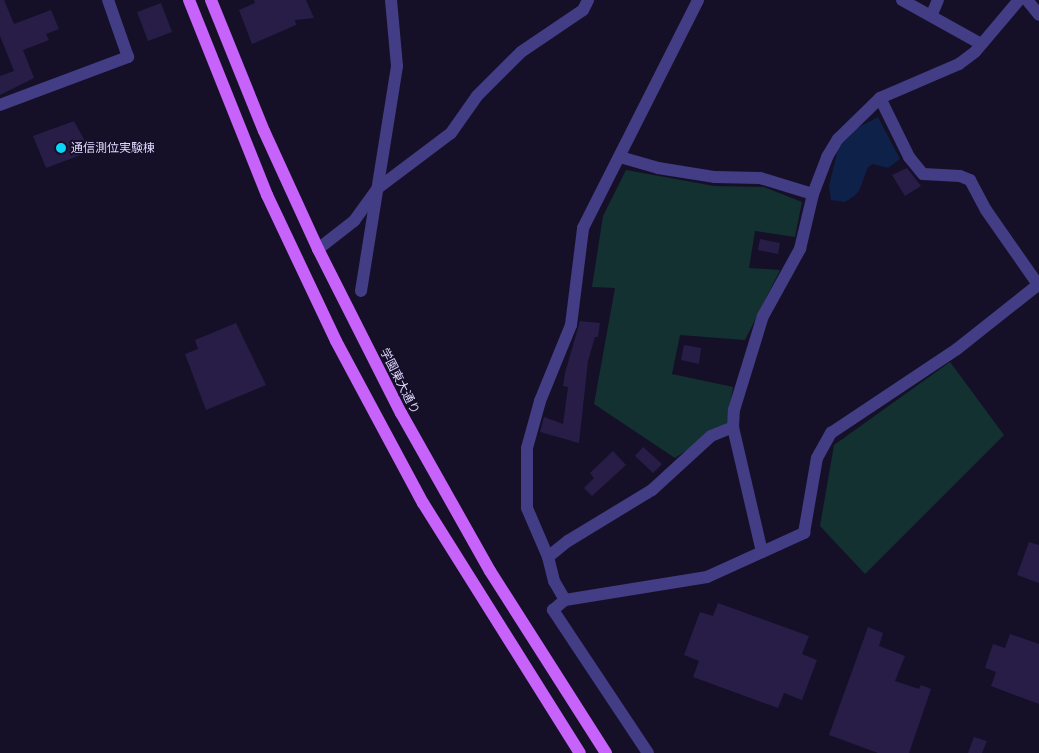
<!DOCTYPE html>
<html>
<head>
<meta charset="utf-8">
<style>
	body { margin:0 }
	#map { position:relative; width:1039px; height:753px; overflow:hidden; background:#151027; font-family:"Golos Text","Noto Sans JP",sans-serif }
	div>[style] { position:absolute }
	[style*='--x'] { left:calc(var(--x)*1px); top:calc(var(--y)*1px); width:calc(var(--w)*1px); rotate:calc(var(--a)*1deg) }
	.green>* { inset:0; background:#133131 }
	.water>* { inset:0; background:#0e2148 }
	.building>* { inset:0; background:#271d47 }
	.street>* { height:12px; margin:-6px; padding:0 6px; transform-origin:6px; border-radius:6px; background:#423d85 }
	.primary>* { height:12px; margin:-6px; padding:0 6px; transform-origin:6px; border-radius:6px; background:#c762fb }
	.dots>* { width:14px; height:14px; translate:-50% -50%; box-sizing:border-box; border:2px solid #151027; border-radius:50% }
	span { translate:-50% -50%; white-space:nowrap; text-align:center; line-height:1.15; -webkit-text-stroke:4px #151027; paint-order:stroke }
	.poi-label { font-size:12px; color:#ddd7fe }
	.left { translate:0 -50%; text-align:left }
	.street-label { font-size:12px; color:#ddd7fe }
</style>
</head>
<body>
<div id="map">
	<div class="green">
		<i style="clip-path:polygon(626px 170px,714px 186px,764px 187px,802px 202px,795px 237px,755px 231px,749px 268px,780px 270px,745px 340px,680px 335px,672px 374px,733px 387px,727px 423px,675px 458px,594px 404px,615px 288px,592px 287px,603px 216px)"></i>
		<i style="clip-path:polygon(950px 362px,1004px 435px,865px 574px,820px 526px,834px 445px)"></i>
	</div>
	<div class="water">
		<i style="clip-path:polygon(878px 117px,900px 159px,888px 168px,873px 164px,868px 167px,859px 191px,854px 196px,845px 202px,831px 200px,829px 186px,838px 149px,857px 128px)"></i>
	</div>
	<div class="building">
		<i style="clip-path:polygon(0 0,4px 0,14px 24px,51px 10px,59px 29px,46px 34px,49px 40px,23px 50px,34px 78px,0 95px,0 76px,14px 71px,0 36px)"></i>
		<i style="clip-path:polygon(254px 0,306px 0,314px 18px,295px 20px,296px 25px,252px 44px,239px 10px,255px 3px)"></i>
		<i style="clip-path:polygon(161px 3px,172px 32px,148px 41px,137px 12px)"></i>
		<i style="clip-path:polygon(74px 121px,86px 143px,83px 144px,86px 153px,46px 168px,33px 136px)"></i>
		<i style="clip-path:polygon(907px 168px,921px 186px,905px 196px,892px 175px)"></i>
		<i style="clip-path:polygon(760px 239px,780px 243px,778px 254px,758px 250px)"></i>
		<i style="clip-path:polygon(580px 321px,600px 323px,598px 337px,595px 337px,588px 361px,579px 443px,540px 432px,544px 417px,563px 424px,568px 387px,563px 386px,565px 373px)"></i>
		<i style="clip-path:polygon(236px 323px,266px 385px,206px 410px,185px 354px,198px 349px,195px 340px)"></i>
		<i style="clip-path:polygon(684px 345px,701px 348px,699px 364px,681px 360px)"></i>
		<i style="clip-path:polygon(643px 447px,662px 464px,653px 473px,635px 456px)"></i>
		<i style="clip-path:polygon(613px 451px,626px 465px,592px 496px,584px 488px,594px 478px,590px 473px)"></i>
		<i style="clip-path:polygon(1029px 542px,1039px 545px,1039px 583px,1017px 575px)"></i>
		<i style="clip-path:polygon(718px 603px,809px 636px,802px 654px,817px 660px,802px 700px,784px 693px,778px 708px,693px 677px,699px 661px,684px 655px,700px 612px,713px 616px)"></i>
		<i style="clip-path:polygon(868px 627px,883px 633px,879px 646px,905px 656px,895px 681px,919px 689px,921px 685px,931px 689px,909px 753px,878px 753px,829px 735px)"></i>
		<i style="clip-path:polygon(1010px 634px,1039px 644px,1039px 704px,991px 686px,996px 672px,985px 668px,993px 644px,1005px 648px)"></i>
		<i style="clip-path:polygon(974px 737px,987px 741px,982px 753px,968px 753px)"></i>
	</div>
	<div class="street">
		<i style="--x:902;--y:0;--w:90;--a:29.1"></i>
		<i style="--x:1027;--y:0;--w:19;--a:51"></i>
		<i style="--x:932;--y:14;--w:15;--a:-67"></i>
		<i style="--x:880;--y:98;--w:66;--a:63.8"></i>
		<i style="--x:909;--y:157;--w:22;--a:51"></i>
		<i style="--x:923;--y:174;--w:37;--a:3"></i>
		<i style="--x:960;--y:176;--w:11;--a:22"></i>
		<i style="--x:970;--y:180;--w:34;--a:62"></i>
		<i style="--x:986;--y:210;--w:93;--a:55.1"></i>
		<i style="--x:0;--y:105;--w:137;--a:-20.6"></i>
		<i style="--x:128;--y:57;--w:60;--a:-109.3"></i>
		<i style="--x:620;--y:157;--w:40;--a:16"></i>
		<i style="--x:658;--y:168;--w:58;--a:9"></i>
		<i style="--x:715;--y:177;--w:45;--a:1.3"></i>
		<i style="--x:760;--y:178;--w:55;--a:16.8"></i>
		<i style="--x:318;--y:249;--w:46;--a:-37.9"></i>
		<i style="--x:354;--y:221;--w:41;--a:-54"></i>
		<i style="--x:378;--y:188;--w:91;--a:-37"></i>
		<i style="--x:451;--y:133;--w:45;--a:-54.9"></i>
		<i style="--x:477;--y:96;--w:62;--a:-45"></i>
		<i style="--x:521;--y:52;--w:75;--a:-34.1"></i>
		<i style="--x:583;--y:10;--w:11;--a:-63"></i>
		<i style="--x:361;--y:291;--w:228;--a:-80.9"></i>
		<i style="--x:397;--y:66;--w:66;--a:-95.2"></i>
		<i style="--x:762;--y:552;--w:128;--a:-103.1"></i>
		<i style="--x:733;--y:427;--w:17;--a:-87"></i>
		<i style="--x:734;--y:410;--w:98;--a:-72.9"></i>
		<i style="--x:763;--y:316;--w:77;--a:-61.1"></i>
		<i style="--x:800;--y:249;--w:57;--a:-76.7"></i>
		<i style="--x:813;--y:194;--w:40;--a:-69"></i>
		<i style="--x:827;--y:157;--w:21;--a:-59"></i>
		<i style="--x:838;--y:139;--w:59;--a:-44.3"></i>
		<i style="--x:880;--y:98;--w:86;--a:-23.3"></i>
		<i style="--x:959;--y:64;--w:20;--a:-37"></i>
		<i style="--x:975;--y:52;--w:68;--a:-49.8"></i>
		<i style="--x:548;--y:557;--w:26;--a:-39"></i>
		<i style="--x:568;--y:541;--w:98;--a:-31.3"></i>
		<i style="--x:652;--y:490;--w:80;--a:-42.5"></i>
		<i style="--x:711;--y:436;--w:24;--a:-22"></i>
		<i style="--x:565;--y:600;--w:22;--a:-120"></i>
		<i style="--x:554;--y:581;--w:25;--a:-104"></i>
		<i style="--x:548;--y:557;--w:53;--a:-113.2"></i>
		<i style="--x:527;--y:508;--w:60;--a:-90"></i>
		<i style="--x:527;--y:448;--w:49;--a:-74.5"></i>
		<i style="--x:540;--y:401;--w:82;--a:-67.8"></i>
		<i style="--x:571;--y:325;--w:98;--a:-82.9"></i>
		<i style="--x:583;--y:228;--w:255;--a:-63.2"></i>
		<i style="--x:648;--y:753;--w:172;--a:-123.6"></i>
		<i style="--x:553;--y:610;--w:16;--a:-40"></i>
		<i style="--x:565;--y:600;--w:144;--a:-9.2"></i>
		<i style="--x:707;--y:577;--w:107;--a:-24.4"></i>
		<i style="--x:804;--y:533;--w:76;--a:-80.2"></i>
		<i style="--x:817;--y:458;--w:29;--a:-61"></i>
		<i style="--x:831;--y:433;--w:151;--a:-33.7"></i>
		<i style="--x:957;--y:349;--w:105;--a:-38.4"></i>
	</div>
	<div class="primary">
		<i style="--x:189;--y:0;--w:210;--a:68.2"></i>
		<i style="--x:267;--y:195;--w:161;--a:64.7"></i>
		<i style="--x:336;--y:341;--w:184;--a:61.8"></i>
		<i style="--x:423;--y:503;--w:295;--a:57.9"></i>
		<i style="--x:211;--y:0;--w:141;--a:68"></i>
		<i style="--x:264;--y:131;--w:130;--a:65.4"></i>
		<i style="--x:318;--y:249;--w:184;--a:63.2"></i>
		<i style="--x:401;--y:413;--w:181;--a:60.6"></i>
		<i style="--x:490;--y:571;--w:216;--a:57.5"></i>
	</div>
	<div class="dots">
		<i style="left:61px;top:148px;background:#09d7f8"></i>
	</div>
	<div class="poi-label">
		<span class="left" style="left:71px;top:148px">通信測位実験棟</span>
	</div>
	<div class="street-label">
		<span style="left:400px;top:381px;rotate:63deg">学園東大通り</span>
	</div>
</div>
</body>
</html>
